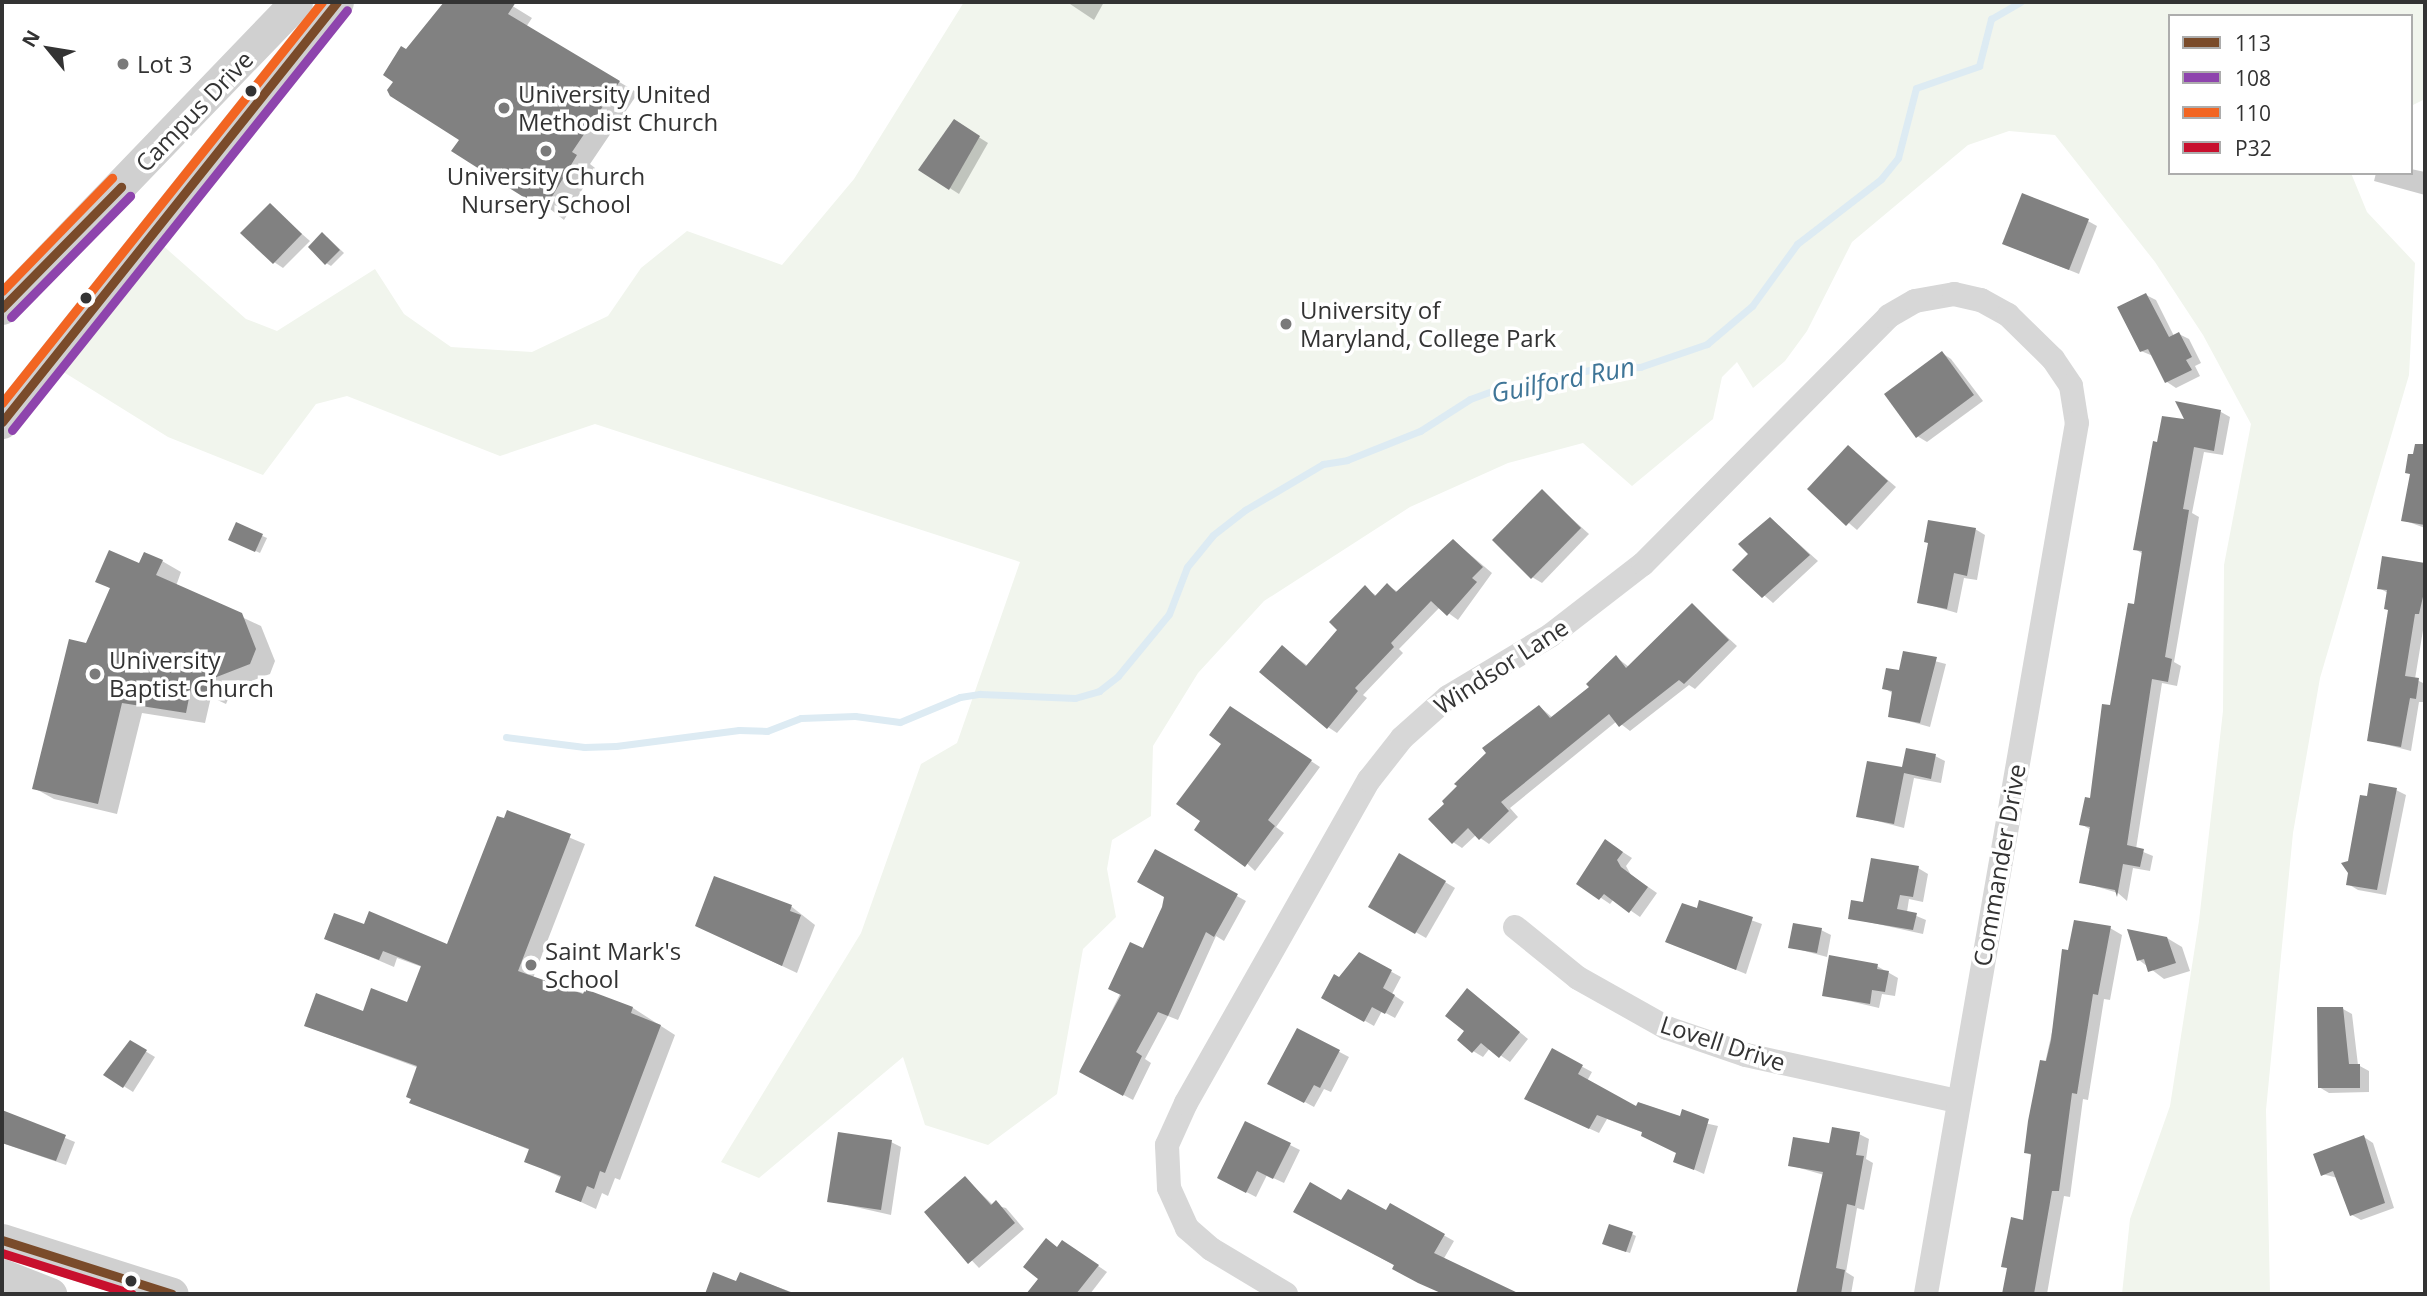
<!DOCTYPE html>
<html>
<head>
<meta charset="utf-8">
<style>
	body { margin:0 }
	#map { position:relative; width:2427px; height:1296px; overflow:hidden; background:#fff; font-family:"Open Sans",sans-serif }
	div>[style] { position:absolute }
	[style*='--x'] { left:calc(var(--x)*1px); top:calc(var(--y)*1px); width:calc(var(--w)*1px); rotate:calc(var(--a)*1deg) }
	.green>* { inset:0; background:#f1f5ed }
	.shadow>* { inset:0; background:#0003 }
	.stream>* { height:7px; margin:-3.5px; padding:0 3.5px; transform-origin:3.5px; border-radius:3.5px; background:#ddebf3 }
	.building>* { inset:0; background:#818181 }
	.street>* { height:24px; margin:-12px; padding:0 12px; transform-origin:12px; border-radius:12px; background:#d7d7d7 }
	.secondary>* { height:33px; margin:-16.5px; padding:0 16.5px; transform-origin:16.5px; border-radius:16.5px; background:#d0d0d0 }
	.bus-1>* { height:9px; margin:-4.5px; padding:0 4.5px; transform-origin:4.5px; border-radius:4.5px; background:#7a4b2a }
	.bus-2>* { height:9px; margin:-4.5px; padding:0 4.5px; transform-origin:4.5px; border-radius:4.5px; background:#8e44ad }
	.bus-3>* { height:9px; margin:-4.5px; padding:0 4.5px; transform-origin:4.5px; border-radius:4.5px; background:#f26522 }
	.bus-4>* { height:9px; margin:-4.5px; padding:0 4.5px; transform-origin:4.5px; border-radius:4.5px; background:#c8102e }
	.dots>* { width:19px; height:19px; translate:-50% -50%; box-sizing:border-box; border:4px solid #fff; border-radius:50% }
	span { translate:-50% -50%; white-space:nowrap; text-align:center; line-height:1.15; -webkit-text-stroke:7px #fff; paint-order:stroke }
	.poi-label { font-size:24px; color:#333 }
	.left { translate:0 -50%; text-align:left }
	.street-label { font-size:24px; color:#333 }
	.water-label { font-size:26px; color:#3f7597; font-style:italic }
	.frame { position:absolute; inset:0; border:4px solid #333; pointer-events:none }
	.legend { position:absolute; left:2168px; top:14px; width:245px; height:161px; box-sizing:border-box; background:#fff; border:2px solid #adadad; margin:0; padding:9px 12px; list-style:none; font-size:21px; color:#333 }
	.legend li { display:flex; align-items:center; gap:14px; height:35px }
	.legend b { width:35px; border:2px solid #adadad }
	.north { position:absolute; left:14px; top:14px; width:70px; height:70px; -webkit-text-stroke:5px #fff; paint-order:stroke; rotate:300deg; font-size:19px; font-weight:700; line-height:28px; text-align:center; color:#333 }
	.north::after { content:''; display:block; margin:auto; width:24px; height:32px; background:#333; clip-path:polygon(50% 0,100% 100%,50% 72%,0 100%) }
</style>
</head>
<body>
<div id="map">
	<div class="green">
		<i style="clip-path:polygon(964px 2px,2425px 2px,2425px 99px,2411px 106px,2411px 16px,2170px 16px,2170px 173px,2351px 173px,2367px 212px,2415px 263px,2409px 375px,2320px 678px,2293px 833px,2266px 1110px,2270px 1294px,2122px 1294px,2130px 1219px,2170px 1106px,2199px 921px,2223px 711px,2224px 565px,2251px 424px,2203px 335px,2155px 262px,2055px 135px,2009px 131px,1968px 145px,1852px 242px,1807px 331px,1785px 361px,1753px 388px,1737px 362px,1722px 377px,1713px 419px,1632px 486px,1583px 443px,1508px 463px,1410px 507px,1264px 601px,1198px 673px,1153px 746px,1151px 816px,1112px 840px,1107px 869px,1116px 917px,1083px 949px,1057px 1094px,988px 1145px,925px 1125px,903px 1057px,759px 1178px,721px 1162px,861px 933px,921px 764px,957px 743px,1020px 562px,595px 424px,500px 456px,347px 396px,316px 404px,263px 475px,168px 437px,41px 358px,160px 243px,246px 319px,277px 331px,375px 269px,404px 314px,451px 347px,532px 352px,608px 316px,641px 268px,687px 231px,782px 265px,854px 179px)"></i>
	</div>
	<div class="shadow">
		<i style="clip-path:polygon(446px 2px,506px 2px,532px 18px,526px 27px,638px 93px,590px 164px,595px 168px,564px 220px,461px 139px,407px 52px)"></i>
		<i style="clip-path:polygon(1067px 2px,1104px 2px,1094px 20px)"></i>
		<i style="clip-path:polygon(955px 122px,988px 143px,959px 194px,920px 169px)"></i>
		<i style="clip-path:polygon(2411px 169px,2425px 172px,2425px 195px,2374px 181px,2376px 173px,2411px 173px)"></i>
		<i style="clip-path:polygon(270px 206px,310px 241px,283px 268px,274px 262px)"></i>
		<i style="clip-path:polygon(2088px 221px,2097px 226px,2079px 274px,2004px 244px)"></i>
		<i style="clip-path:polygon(327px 237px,344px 253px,331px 266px,326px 263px)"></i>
		<i style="clip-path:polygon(2146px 295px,2156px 300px,2174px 336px,2179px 334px,2189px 339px,2201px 363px,2195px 366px,2200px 376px,2176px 388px,2167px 382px,2153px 356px,2141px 351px)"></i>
		<i style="clip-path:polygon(1942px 353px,1951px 359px,1983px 401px,1927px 442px,1917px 436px)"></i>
		<i style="clip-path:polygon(2221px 412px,2230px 417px,2223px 455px,2204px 452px,2192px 513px,2199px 517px,2174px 662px,2181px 666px,2177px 686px,2162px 683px,2136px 849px,2153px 856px,2150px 871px,2133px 868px,2127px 901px,2118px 893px,2081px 882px,2091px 830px,2081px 824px,2091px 800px,2135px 606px,2143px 554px,2135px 549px,2187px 422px)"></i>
		<i style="clip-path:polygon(1849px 447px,1896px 487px,1857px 530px,1809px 489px)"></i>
		<i style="clip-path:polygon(2409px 456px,2425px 458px,2425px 528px,2403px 520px,2411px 475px,2407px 472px)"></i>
		<i style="clip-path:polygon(1542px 492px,1589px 534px,1542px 583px,1532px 577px)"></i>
		<i style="clip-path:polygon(1771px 519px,1818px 561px,1773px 603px,1735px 570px,1751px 554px)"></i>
		<i style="clip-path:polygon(237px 525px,267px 538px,260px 553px,235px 542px)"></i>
		<i style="clip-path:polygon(1975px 529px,1985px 535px,1977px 580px,1964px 578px,1957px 613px,1919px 602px)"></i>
		<i style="clip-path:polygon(1454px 541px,1492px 573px,1458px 620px,1440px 607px,1399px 649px,1403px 653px,1363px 695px,1367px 698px,1337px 733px,1328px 727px,1282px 647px,1308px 666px,1339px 630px,1365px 588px,1377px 596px,1387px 585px,1398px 592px)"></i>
		<i style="clip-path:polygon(2384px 558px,2425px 564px,2425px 618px,2415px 679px,2425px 684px,2425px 702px,2419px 702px,2411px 751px,2369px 740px,2390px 610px,2388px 593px,2379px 588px)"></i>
		<i style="clip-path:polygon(162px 561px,181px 572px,176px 586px,261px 626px,275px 661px,270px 674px,233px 688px,226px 704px,211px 697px,205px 723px,142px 713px,117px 814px,54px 799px,34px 788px,111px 589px,98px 581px)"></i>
		<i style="clip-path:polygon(1692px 605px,1737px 646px,1695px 689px,1689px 685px,1630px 731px,1617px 721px,1510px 808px,1518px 817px,1489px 844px,1476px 835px,1462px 848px,1453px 842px,1540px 707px,1553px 718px,1591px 688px,1616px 657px,1629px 667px)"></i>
		<i style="clip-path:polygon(1904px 653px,1946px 664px,1930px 727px,1890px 716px,1894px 694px,1884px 688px,1901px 672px)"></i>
		<i style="clip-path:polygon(1240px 714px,1320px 767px,1276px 827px,1284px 833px,1255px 871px,1202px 821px,1223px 743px)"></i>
		<i style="clip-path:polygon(1935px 756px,1945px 761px,1941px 783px,1914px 778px,1904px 828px,1858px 816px,1903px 769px)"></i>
		<i style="clip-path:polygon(2396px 790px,2406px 795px,2386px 895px,2358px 890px,2348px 884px,2350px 862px,2368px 798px)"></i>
		<i style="clip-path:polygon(508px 812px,585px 844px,533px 978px,633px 1008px,675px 1035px,620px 1180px,615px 1178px,608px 1196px,602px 1193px,596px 1209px,557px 1191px,562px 1178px,526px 1161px,530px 1150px,411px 1102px,419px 1068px,306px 1026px,408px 1004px,422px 967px,397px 958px,394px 967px,326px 938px,365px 926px,448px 947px)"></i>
		<i style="clip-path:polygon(1615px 847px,1632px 858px,1626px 866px,1631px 875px,1657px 893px,1640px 917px,1614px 899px,1610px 904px,1579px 883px)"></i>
		<i style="clip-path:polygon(1156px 852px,1246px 901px,1224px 941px,1216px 936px,1178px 1020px,1168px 1016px,1145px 1059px,1151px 1063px,1133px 1100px,1081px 1072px,1163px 908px,1166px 896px)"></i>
		<i style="clip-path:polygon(1400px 855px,1455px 888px,1426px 938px,1370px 906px)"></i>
		<i style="clip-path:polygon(1918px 868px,1928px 874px,1923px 902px,1909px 899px,1907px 912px,1926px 920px,1923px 934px,1850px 918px)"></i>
		<i style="clip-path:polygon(715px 878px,792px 907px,815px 925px,797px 973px,697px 926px)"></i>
		<i style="clip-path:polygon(1700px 902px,1762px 924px,1746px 974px,1677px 946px)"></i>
		<i style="clip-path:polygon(2110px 928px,2122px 935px,2110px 1000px,2104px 999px,2088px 1100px,2083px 1099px,2070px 1197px,2064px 1196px,2047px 1294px,2004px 1294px,2024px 1222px,2033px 1156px,2025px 1152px,2070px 952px)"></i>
		<i style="clip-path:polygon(1821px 930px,1831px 935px,1827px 957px,1790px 947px)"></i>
		<i style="clip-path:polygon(2167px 938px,2182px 947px,2190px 971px,2164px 979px,2139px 960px)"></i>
		<i style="clip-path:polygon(1359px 954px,1401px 977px,1392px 994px,1404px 1002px,1395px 1018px,1382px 1011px,1374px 1026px,1323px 997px)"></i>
		<i style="clip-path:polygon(1877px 966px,1898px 978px,1895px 996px,1882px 994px,1879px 1008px,1824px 995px)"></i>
		<i style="clip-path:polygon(1468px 990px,1528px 1039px,1510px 1062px,1490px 1048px,1483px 1057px,1473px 1051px,1466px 1031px)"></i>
		<i style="clip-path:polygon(2343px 1009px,2352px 1014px,2358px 1065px,2369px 1071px,2369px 1092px,2329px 1093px,2319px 1087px)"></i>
		<i style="clip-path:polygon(1298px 1030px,1349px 1057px,1331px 1092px,1324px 1089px,1314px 1107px,1270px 1083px)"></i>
		<i style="clip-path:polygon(130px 1042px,155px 1057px,133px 1092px,106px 1075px)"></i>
		<i style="clip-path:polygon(1553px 1051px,1592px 1072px,1587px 1081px,1637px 1108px,1718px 1126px,1704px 1174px,1675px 1161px,1678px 1153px,1644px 1133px,1607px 1119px,1599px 1133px,1536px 1104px)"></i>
		<i style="clip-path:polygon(2px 1112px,75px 1142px,66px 1165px,2px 1143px)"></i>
		<i style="clip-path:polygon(1246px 1123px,1300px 1150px,1284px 1183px,1267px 1175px,1256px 1197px,1229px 1183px)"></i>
		<i style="clip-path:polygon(1859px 1134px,1869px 1139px,1866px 1159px,1873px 1163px,1864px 1210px,1857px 1208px,1846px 1272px,1854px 1277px,1851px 1294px,1798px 1294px,1824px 1175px,1789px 1165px)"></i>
		<i style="clip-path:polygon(2364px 1137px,2373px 1143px,2394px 1208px,2361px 1220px,2352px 1215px,2338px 1178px,2322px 1174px)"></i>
		<i style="clip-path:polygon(891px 1142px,901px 1147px,891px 1215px,829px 1201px)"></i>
		<i style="clip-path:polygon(965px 1178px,993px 1205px,1006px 1208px,1024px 1229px,979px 1268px,926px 1212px)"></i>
		<i style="clip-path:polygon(1342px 1202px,1386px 1213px,1390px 1205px,1454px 1241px,1443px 1260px,1516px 1294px,1446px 1294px,1296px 1211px)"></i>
		<i style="clip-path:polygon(1632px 1234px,1636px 1236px,1630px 1253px,1608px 1246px)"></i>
		<i style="clip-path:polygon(1072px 1248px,1107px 1272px,1090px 1294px,1030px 1292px,1058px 1249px)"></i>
		<i style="clip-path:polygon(714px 1274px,737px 1283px,741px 1274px,797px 1294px,706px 1294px)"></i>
		<i style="clip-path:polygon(2355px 1293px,2425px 1293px,2425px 1294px,2355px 1294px)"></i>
	</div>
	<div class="stream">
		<i style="--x:506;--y:737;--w:79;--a:7.3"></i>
		<i style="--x:584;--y:747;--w:32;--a:-2"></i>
		<i style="--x:616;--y:746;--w:124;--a:-7.4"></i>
		<i style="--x:739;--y:730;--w:28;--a:2"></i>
		<i style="--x:767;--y:731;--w:36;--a:-21"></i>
		<i style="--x:801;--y:718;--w:54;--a:-2.1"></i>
		<i style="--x:855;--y:716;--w:45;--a:7.6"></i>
		<i style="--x:900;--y:722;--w:65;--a:-22.6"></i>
		<i style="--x:960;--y:697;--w:20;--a:-9"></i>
		<i style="--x:980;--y:694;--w:95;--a:2.4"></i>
		<i style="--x:1075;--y:698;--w:25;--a:-16"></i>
		<i style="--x:1099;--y:691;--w:24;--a:-38"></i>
		<i style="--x:1118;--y:676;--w:80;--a:-50.6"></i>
		<i style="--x:1169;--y:614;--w:50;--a:-69"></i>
		<i style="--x:1187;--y:567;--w:41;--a:-50.9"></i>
		<i style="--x:1213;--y:535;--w:41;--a:-38"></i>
		<i style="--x:1245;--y:510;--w:91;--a:-30.5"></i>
		<i style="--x:1323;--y:464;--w:24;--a:-9"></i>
		<i style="--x:1347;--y:460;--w:79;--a:-21.7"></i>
		<i style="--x:1420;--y:431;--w:59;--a:-32.6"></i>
		<i style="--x:1470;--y:399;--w:38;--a:-20"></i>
		<i style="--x:1506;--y:386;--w:91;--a:-10.8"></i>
		<i style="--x:1595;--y:369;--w:45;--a:-2.5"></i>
		<i style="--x:1640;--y:367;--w:71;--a:-18.9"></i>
		<i style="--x:1707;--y:344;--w:59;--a:-40.2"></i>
		<i style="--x:1752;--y:306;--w:77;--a:-54"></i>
		<i style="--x:1797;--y:244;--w:106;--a:-37.7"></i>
		<i style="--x:1881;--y:179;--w:27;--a:-51"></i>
		<i style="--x:1898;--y:158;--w:72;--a:-75.6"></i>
		<i style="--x:1916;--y:88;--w:67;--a:-19.2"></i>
		<i style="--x:1979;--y:66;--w:49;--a:-75.7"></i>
		<i style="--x:1991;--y:19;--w:34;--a:-30"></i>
	</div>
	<div class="building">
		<i style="clip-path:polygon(444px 2px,516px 2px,508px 14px,620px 81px,572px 152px,577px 155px,544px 210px,451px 151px,459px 140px,390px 96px,387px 90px,393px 82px,383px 75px,401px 46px,406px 49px)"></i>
		<i style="clip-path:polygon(954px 119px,980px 136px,949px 190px,918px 170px)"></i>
		<i style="clip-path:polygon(2022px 193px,2089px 219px,2069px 270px,2002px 244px)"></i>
		<i style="clip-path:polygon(270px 203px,302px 234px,273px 264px,240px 233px)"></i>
		<i style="clip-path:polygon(322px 232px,340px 250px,325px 265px,308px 247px)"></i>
		<i style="clip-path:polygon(2146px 293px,2169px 337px,2179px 332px,2192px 357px,2186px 360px,2192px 370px,2165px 383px,2148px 349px,2140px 352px,2117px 307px)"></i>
		<i style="clip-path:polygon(1942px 351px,1974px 395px,1916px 438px,1884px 394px)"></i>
		<i style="clip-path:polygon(2175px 401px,2221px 410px,2214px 451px,2194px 447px,2183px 509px,2189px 510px,2165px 657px,2172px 659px,2168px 682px,2152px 679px,2127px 845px,2144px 849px,2140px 867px,2123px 864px,2117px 897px,2115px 890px,2079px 883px,2090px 827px,2079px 825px,2085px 797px,2090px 798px,2102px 704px,2110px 705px,2128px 603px,2134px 604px,2142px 551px,2133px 550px,2153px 441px,2157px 442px,2162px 416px,2184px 419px)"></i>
		<i style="clip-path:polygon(2415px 444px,2425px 444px,2425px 525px,2401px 521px,2410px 474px,2405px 473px,2408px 454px,2413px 454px)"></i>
		<i style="clip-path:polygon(1848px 445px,1888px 481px,1846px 526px,1807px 489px)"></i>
		<i style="clip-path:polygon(1542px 489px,1581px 528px,1531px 579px,1492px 540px)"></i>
		<i style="clip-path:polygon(1770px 517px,1810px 555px,1762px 598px,1732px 570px,1748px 554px,1738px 544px)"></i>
		<i style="clip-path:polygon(1928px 520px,1976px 528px,1967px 576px,1954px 573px,1947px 609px,1917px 603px,1928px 543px,1924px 542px)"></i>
		<i style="clip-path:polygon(236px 522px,263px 534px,255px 552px,228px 540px)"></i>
		<i style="clip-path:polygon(1453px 539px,1483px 567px,1472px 578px,1477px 582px,1447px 616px,1431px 601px,1391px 643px,1394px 647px,1355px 688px,1358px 691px,1327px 729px,1259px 672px,1282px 645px,1306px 666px,1337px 630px,1329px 622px,1365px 585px,1375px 596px,1387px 583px,1396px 592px)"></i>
		<i style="clip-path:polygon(109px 550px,139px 563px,144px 552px,163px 560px,156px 575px,242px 613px,256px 649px,250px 664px,214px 678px,206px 694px,191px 688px,186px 713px,122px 703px,98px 804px,32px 789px,69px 639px,86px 643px,110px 588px,95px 582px)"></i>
		<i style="clip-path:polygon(2382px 556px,2425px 563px,2425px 588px,2419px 614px,2415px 614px,2405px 676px,2419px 678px,2416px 699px,2410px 698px,2401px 747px,2367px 741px,2388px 610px,2384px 609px,2387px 590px,2377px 589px)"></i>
		<i style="clip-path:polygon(1692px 603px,1729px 640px,1684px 684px,1679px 680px,1619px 727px,1609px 714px,1501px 802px,1509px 811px,1479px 840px,1468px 828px,1452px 844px,1428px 819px,1444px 804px,1442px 801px,1457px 786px,1454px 784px,1486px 753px,1482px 748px,1539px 705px,1550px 718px,1589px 687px,1586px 684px,1616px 655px,1626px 668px)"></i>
		<i style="clip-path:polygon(1903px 651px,1937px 657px,1920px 723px,1888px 717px,1892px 691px,1882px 689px,1886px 668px,1899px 670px)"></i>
		<i style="clip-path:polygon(1230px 706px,1312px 760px,1268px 820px,1275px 826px,1245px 867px,1194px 830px,1200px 821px,1176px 804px,1221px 744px,1209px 735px)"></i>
		<i style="clip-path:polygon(1906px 748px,1936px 754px,1931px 779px,1904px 773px,1894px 824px,1856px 817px,1867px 761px,1902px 767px)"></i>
		<i style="clip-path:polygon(2369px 783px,2397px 788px,2377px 890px,2346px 885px,2348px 873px,2341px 863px,2348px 861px,2360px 795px,2367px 796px)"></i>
		<i style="clip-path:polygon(507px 810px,571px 834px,518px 971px,583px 994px,585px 989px,633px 1007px,631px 1013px,661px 1025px,605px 1173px,600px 1171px,594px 1189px,587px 1186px,581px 1202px,555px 1192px,561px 1176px,524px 1162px,529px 1149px,409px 1103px,411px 1099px,406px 1097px,417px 1066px,304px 1026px,316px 993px,363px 1011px,371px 988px,407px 1002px,421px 966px,383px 951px,379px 960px,324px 939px,334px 913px,364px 924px,369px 911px,447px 944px,497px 816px,504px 818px)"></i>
		<i style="clip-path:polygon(1605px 839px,1623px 852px,1617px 860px,1621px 867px,1648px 887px,1629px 913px,1604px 894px,1599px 900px,1576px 884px)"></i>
		<i style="clip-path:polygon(1155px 849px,1238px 894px,1214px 937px,1206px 932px,1168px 1016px,1158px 1012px,1136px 1052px,1142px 1056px,1123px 1096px,1079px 1072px,1121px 995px,1108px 989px,1130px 942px,1143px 948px,1162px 907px,1164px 897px,1137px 882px)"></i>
		<i style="clip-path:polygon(1399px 853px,1446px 881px,1415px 934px,1368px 907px)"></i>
		<i style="clip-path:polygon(1871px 858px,1919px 866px,1913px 897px,1900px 895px,1897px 909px,1917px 913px,1913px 930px,1848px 919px,1851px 900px,1863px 902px)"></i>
		<i style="clip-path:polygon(714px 876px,792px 905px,790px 911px,801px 915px,782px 966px,695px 926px)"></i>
		<i style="clip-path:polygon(1699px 900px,1753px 917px,1736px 970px,1665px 942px,1682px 903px,1697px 908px)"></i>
		<i style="clip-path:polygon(2074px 920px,2111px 926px,2098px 995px,2093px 994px,2077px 1094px,2072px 1093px,2059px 1191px,2052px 1191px,2034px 1294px,2002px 1294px,2007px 1268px,2001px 1267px,2011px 1217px,2023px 1220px,2031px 1154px,2024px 1153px,2028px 1121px,2040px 1060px,2046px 1061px,2051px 1040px,2062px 949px,2068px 950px)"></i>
		<i style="clip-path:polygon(1793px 923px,1822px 928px,1817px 953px,1788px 948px)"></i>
		<i style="clip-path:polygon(2127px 929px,2167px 937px,2176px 963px,2148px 972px,2144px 959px,2137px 961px)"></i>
		<i style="clip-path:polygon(1359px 952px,1392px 970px,1383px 988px,1395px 995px,1385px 1014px,1372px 1007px,1364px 1022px,1321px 998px,1334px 974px,1339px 977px)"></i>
		<i style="clip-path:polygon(1829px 955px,1878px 964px,1877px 969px,1889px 971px,1885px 992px,1872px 990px,1870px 1004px,1822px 996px)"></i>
		<i style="clip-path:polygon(1467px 988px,1520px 1032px,1499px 1058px,1481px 1043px,1472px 1053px,1457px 1040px,1464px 1031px,1445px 1016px)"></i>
		<i style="clip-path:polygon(2317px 1007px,2343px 1007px,2349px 1064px,2360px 1064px,2360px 1088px,2318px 1088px)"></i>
		<i style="clip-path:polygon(1297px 1028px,1340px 1050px,1320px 1088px,1314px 1085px,1304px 1103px,1267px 1084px)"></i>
		<i style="clip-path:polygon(130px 1040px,147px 1050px,123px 1088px,103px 1075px)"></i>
		<i style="clip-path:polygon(1552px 1048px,1583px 1065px,1578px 1074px,1636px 1106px,1638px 1102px,1680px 1116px,1682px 1109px,1709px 1119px,1694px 1170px,1673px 1162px,1676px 1153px,1641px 1136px,1642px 1132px,1597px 1115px,1589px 1129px,1524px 1099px)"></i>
		<i style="clip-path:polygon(2px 1110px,66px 1135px,56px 1161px,2px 1143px)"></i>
		<i style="clip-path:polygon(1245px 1121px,1291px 1143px,1273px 1179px,1257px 1171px,1246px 1193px,1217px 1178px)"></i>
		<i style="clip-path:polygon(1832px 1127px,1860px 1132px,1856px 1155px,1864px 1156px,1855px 1206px,1847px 1204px,1836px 1268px,1845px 1270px,1841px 1294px,1796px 1294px,1823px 1172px,1788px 1166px,1793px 1137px,1829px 1143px)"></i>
		<i style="clip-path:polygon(838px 1132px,892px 1140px,881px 1210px,827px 1202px)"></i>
		<i style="clip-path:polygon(2364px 1135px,2385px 1203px,2350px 1216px,2333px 1171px,2321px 1176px,2313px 1154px)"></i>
		<i style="clip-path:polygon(965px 1176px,991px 1205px,996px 1200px,1015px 1223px,968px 1264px,924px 1212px)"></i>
		<i style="clip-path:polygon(1310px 1182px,1341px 1200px,1348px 1189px,1386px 1210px,1390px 1203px,1445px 1234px,1434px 1253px,1520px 1294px,1443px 1294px,1418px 1283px,1392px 1269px,1394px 1265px,1293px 1212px)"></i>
		<i style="clip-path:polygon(1609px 1224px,1633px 1232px,1626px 1252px,1602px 1244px)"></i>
		<i style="clip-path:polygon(1046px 1238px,1057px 1247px,1062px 1240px,1099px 1265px,1076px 1294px,1026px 1294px,1038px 1279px,1023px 1267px)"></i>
		<i style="clip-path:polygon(713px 1272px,736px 1281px,740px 1272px,795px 1294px,705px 1294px)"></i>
	</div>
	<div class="street">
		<i style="--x:1515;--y:927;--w:81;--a:39"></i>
		<i style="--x:1578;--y:978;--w:102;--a:29.3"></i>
		<i style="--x:1667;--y:1028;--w:83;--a:18.9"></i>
		<i style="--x:1746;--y:1055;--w:216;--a:12.3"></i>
		<i style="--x:1286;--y:1294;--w:87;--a:-149"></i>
		<i style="--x:1211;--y:1249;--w:32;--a:-139"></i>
		<i style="--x:1187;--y:1228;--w:44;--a:-114.2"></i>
		<i style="--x:1169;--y:1188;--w:43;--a:-92.7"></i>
		<i style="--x:1167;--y:1145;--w:46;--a:-65.7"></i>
		<i style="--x:1186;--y:1103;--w:371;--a:-60.5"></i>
		<i style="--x:1369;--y:780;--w:53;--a:-51.8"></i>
		<i style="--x:1402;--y:738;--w:62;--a:-41.7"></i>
		<i style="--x:1448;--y:697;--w:120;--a:-31"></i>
		<i style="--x:1551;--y:635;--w:116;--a:-37.7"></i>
		<i style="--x:1643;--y:564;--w:349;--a:-45.2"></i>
		<i style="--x:1889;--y:316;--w:30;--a:-30"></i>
		<i style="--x:1915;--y:301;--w:40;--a:-10"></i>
		<i style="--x:1954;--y:294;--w:28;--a:13"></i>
		<i style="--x:1981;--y:300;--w:31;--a:29"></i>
		<i style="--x:2008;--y:315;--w:63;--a:44.4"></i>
		<i style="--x:2053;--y:359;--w:32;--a:56"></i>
		<i style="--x:2071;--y:386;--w:37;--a:81"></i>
		<i style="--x:2077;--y:423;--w:884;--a:99.84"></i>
	</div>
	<div class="secondary">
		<i style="--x:2;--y:308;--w:424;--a:-46.1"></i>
		<i style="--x:2;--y:422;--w:537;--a:-51.42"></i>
		<i style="--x:2;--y:1240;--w:178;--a:17.6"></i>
		<i style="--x:2;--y:1275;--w:52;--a:21.6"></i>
	</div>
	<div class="bus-1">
		<i style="--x:2;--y:308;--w:170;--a:-45.5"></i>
		<i style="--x:2;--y:422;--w:537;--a:-51.42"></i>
		<i style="--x:2;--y:1240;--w:178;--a:17.6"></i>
	</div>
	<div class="bus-2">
		<i style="--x:11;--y:317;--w:170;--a:-45.5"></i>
		<i style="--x:12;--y:430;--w:537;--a:-51.42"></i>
	</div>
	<div class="bus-3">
		<i style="--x:2;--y:291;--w:158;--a:-45.8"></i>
		<i style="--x:2;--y:403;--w:513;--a:-51.41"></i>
	</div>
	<div class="bus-4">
		<i style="--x:2;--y:1253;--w:136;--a:17.5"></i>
	</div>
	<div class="dots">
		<i style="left:123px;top:64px;background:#7a7a7a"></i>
		<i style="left:251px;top:91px;background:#333"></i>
		<i style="left:504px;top:108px;background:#7a7a7a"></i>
		<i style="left:546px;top:151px;background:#7a7a7a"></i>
		<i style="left:86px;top:298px;background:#333"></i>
		<i style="left:1286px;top:324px;background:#7a7a7a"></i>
		<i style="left:95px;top:674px;background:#7a7a7a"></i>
		<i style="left:531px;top:965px;background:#7a7a7a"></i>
		<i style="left:131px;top:1281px;background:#333"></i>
	</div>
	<div class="poi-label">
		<span class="left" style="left:137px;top:64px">Lot 3</span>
		<span class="left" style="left:518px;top:108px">University United<br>Methodist Church</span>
		<span style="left:546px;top:190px">University Church<br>Nursery School</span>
		<span class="left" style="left:1300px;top:324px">University of<br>Maryland, College Park</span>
		<span class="left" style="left:109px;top:674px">University<br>Baptist Church</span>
		<span class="left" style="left:545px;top:965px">Saint Mark's<br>School</span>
	</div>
	<div class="street-label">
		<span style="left:194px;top:111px;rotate:-46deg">Campus Drive</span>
		<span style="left:1501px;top:666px;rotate:-33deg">Windsor Lane</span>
		<span style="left:1999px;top:865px;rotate:-80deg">Commander Drive</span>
		<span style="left:1723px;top:1043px;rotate:18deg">Lovell Drive</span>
	</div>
	<div class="water-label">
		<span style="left:1563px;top:380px;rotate:-11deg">Guilford Run</span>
	</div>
	<div class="frame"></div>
	<ul class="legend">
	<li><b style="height:9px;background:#7a4b2a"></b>113</li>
	<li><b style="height:9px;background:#8e44ad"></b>108</li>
	<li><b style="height:9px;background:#f26522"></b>110</li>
	<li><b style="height:9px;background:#c8102e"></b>P32</li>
	</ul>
	<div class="north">N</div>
</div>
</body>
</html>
